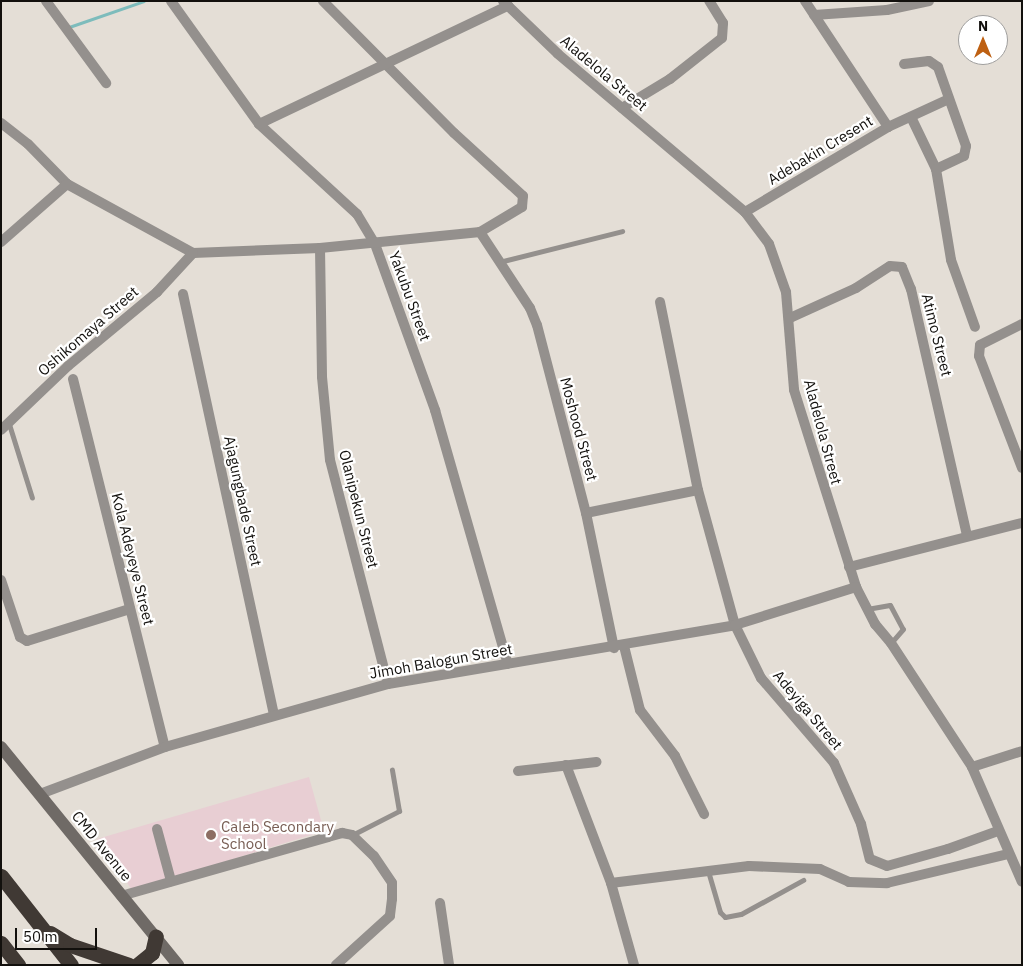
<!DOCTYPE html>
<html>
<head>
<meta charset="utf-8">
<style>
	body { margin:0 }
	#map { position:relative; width:1023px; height:966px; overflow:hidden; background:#e4ded6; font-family:"IBM Plex Sans",sans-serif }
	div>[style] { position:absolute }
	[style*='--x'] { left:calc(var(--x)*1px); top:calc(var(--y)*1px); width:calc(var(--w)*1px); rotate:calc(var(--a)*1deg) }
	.education>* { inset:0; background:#e8ced3 }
	.stream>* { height:3px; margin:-1.5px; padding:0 1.5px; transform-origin:1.5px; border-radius:1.5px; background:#7dbcbc }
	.lane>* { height:5px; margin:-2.5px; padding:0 2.5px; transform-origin:2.5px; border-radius:2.5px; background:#94908d }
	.street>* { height:10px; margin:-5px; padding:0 5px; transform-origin:5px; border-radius:5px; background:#94908d }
	.secondary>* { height:12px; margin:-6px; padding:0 6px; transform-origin:6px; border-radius:6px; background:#6f6a66 }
	.highway>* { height:15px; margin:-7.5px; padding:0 7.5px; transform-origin:7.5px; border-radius:7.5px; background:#403934 }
	.dots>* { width:14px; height:14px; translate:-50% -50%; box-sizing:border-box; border:2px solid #fff; border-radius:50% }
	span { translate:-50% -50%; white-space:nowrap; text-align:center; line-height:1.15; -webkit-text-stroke:4.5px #fff; paint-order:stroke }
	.street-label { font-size:15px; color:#12100d }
	.education-label { font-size:15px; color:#785e54 }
	.left { translate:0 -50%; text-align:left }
	.frame { position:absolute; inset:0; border:2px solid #12100d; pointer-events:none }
	.north { position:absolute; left:958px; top:15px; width:50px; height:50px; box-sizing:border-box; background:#fff; border:1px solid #a09f9e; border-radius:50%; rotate:0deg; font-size:14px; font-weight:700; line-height:20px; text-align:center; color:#12100d }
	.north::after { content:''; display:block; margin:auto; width:18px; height:22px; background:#be6012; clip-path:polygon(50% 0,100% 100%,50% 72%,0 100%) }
	.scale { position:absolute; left:15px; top:928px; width:82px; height:22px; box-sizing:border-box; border:2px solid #12100d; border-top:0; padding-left:6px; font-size:15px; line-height:18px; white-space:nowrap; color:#12100d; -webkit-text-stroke:4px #fff; paint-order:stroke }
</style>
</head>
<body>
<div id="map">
	<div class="education">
		<i style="clip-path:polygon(309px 777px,324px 831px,132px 890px,97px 839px)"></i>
	</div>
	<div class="stream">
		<i style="--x:69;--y:27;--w:79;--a:-19.1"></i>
	</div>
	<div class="lane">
		<i style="--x:499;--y:262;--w:127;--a:-14.1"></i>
		<i style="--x:9;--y:424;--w:77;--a:72.7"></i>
		<i style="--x:867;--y:609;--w:23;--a:-10"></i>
		<i style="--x:890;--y:605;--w:27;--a:62"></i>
		<i style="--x:903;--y:629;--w:18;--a:131"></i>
		<i style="--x:352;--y:835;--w:53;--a:-27.1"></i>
		<i style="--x:399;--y:811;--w:42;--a:-99.7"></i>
		<i style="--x:708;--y:871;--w:43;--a:73.7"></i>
		<i style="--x:720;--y:912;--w:7;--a:45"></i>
		<i style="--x:725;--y:917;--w:16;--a:-11"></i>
		<i style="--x:741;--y:914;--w:71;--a:-28.7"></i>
	</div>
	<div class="street">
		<i style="--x:46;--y:1;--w:102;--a:53.8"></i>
		<i style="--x:171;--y:1;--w:151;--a:54.4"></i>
		<i style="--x:259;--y:124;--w:133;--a:42.6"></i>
		<i style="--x:357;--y:214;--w:35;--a:59"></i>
		<i style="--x:375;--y:244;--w:177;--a:70.1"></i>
		<i style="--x:435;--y:410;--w:264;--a:74"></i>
		<i style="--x:503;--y:1;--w:76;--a:43.9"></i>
		<i style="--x:558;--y:54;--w:245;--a:40.2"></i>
		<i style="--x:745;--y:212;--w:40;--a:53"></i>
		<i style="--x:769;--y:244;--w:51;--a:70.5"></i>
		<i style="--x:786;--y:292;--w:98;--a:85.3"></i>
		<i style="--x:794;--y:390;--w:207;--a:72.5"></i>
		<i style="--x:856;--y:587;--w:42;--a:62.8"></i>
		<i style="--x:875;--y:624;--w:25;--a:50"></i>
		<i style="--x:891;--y:643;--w:148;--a:56.8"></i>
		<i style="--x:972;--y:767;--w:125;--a:66.5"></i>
		<i style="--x:805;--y:1;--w:151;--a:56.6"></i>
		<i style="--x:814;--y:15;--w:73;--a:-3.9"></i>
		<i style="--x:887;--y:10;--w:43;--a:-12.1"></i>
		<i style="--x:904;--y:64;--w:25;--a:-7"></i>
		<i style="--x:929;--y:61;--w:11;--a:34"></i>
		<i style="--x:938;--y:67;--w:84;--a:70.5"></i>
		<i style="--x:966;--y:146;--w:10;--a:101"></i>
		<i style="--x:964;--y:156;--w:31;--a:155"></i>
		<i style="--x:622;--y:108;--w:56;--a:-31.1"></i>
		<i style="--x:670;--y:79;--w:66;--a:-38.3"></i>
		<i style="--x:722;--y:38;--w:15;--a:-86"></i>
		<i style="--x:723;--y:23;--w:26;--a:-122"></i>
		<i style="--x:911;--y:117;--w:58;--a:64.3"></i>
		<i style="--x:936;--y:169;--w:92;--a:80.6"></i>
		<i style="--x:951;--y:260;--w:71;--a:70.3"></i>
		<i style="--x:1;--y:123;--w:34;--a:38"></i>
		<i style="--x:28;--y:144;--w:56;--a:45.7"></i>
		<i style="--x:67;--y:184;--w:144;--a:28.7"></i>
		<i style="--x:193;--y:253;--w:127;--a:-2.3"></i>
		<i style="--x:320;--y:248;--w:161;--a:-5.7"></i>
		<i style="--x:480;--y:232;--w:49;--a:-30.8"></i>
		<i style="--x:522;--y:207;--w:11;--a:-85"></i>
		<i style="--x:523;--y:196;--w:93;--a:-137.6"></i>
		<i style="--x:454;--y:133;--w:186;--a:-134.8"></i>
		<i style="--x:259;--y:124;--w:276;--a:-25.4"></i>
		<i style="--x:745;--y:212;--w:166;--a:-30.7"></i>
		<i style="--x:888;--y:127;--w:67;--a:-24.7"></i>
		<i style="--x:480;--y:232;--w:91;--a:56.7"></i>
		<i style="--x:530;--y:308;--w:18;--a:68"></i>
		<i style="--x:537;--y:325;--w:194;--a:75.4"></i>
		<i style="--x:586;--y:513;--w:138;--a:78.3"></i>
		<i style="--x:1;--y:242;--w:88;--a:-41.3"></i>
		<i style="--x:320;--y:248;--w:129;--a:89.1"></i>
		<i style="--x:322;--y:377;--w:83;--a:84.5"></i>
		<i style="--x:330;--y:460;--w:231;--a:75.5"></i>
		<i style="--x:183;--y:294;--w:430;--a:77.8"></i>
		<i style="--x:660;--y:302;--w:192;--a:78.6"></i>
		<i style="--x:698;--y:490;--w:140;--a:74.7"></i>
		<i style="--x:735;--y:625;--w:59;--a:63.9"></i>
		<i style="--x:761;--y:678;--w:112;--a:49.3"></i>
		<i style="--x:834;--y:763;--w:67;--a:66.1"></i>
		<i style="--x:861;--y:824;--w:36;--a:76"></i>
		<i style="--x:870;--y:859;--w:18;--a:22"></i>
		<i style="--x:887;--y:866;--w:63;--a:-15.6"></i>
		<i style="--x:948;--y:849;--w:53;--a:-19.8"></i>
		<i style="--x:790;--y:318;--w:72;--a:-24.4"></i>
		<i style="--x:856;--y:288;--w:40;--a:-32.9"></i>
		<i style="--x:890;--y:266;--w:12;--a:5"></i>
		<i style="--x:902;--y:267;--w:24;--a:68"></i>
		<i style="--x:911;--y:289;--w:252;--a:77.2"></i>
		<i style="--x:1022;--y:324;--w:47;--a:153.4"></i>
		<i style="--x:980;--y:345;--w:11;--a:95"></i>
		<i style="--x:979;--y:356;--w:120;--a:69"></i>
		<i style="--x:73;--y:379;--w:379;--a:76"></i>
		<i style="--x:1;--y:430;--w:93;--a:-43.7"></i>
		<i style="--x:68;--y:366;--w:116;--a:-39.7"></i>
		<i style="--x:157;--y:292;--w:53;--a:-47.3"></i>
		<i style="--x:586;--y:513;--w:114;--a:-11.6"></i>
		<i style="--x:849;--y:567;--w:179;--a:-14.3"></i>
		<i style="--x:1;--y:580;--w:60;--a:71.6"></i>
		<i style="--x:20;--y:637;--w:8;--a:30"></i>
		<i style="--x:27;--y:641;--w:108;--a:-17.3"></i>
		<i style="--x:624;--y:646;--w:66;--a:76"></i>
		<i style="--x:640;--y:710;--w:58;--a:52.7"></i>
		<i style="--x:675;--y:756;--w:65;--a:63.4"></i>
		<i style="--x:566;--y:765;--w:126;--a:69.1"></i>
		<i style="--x:611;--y:883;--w:85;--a:74.3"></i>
		<i style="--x:972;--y:767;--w:52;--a:-17.7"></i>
		<i style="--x:518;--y:771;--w:79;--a:-6.6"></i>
		<i style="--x:40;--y:794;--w:134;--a:-20.6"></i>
		<i style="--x:165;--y:747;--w:232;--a:-15.8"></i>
		<i style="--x:388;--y:684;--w:352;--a:-9.6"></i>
		<i style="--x:735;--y:625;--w:127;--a:-17.4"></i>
		<i style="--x:157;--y:829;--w:54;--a:74.9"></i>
		<i style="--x:611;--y:883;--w:139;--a:-7"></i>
		<i style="--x:749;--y:866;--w:71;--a:2.4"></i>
		<i style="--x:820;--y:869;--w:32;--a:24"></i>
		<i style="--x:849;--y:882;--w:38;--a:2"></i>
		<i style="--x:887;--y:883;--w:124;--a:-13.5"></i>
		<i style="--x:121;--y:896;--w:215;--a:-15.9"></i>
		<i style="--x:328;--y:837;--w:15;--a:-16"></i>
		<i style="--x:342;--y:833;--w:10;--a:11"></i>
		<i style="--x:352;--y:835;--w:30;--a:44"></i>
		<i style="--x:374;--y:856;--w:32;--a:56"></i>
		<i style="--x:392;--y:883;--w:16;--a:90"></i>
		<i style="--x:392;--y:899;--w:17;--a:97"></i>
		<i style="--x:390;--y:916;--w:73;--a:137.8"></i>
		<i style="--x:440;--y:903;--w:63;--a:81.7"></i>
	</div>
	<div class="secondary">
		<i style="--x:1;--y:747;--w:281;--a:50.9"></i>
	</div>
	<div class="highway">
		<i style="--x:1;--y:876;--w:113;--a:51.8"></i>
		<i style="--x:50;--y:933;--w:23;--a:31"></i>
		<i style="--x:70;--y:945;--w:62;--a:18.7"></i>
		<i style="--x:1;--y:943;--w:28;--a:52"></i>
		<i style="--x:137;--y:965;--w:19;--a:-39"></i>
		<i style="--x:152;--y:953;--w:17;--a:-77"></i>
	</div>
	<div class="dots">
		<i style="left:211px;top:835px;background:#8d6e63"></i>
	</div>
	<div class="street-label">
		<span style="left:604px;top:73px;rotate:40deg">Aladelola Street</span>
		<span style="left:820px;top:150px;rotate:-31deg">Adebakin Cresent</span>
		<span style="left:410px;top:296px;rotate:70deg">Yakubu Street</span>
		<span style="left:88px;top:331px;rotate:-41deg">Oshikomaya Street</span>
		<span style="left:937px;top:335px;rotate:76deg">Atimo Street</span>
		<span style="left:579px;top:429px;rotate:75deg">Moshood Street</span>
		<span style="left:823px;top:432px;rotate:75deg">Aladelola Street</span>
		<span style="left:243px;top:501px;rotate:78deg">Ajagungbade Street</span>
		<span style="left:359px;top:509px;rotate:76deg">Olanipekun Street</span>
		<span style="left:133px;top:559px;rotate:76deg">Kola Adeyeye Street</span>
		<span style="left:441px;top:661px;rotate:-10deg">Jimoh Balogun Street</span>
		<span style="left:808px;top:710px;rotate:50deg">Adeyiga Street</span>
		<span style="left:102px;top:846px;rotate:51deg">CMD Avenue</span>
	</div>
	<div class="education-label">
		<span class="left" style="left:221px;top:835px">Caleb Secondary<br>School</span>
	</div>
	<div class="frame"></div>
	<div class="north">N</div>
	<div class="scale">50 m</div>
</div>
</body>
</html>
